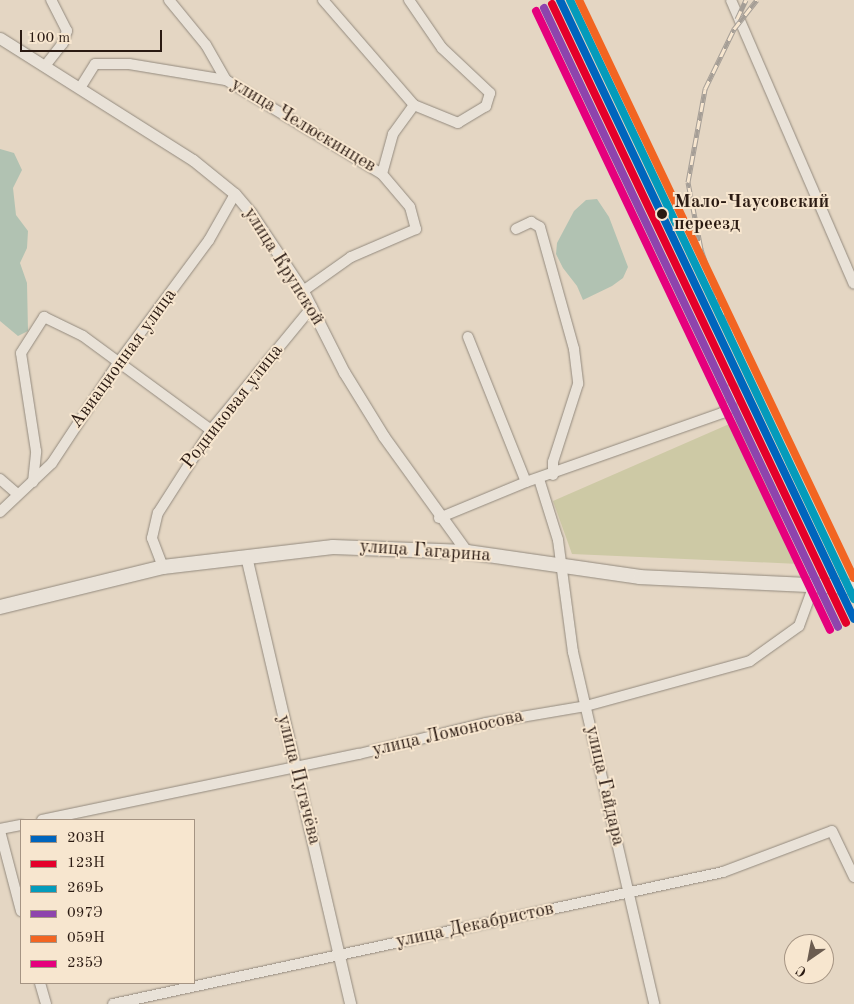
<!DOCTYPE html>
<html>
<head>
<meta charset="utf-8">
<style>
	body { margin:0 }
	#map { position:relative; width:854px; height:1004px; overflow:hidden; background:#e4d6c3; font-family:"Old Standard TT",serif }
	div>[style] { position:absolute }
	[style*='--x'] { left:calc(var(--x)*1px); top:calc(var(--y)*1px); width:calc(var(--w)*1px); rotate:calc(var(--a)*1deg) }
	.green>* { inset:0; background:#cdc9a5 }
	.water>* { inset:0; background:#b1c2b2 }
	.roads { filter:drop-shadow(0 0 1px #938a7e) drop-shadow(0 0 1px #938a7e) }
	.minor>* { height:10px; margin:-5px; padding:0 5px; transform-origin:5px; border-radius:5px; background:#e9e2d8 }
	.tertiary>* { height:11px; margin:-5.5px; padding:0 5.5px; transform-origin:5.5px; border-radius:5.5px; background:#e9e2d8 }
	.secondary>* { height:14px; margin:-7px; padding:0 7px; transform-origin:7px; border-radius:7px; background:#e9e2d8 }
	.rail>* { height:5px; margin-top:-2.5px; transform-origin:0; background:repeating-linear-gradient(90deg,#f7e6cf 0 9px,#a59e96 0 18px); box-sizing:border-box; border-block:1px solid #a59e96 }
	.rail-1>* { height:8px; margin:-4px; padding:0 4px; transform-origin:4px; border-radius:4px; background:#0065bd }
	.rail-2>* { height:8px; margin:-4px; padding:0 4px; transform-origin:4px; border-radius:4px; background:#e4002b }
	.rail-3>* { height:8px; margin:-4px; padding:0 4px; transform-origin:4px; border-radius:4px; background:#049bbb }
	.rail-4>* { height:8px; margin:-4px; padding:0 4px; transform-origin:4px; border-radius:4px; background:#8e44ad }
	.rail-5>* { height:8px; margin:-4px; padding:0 4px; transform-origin:4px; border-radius:4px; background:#f26522 }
	.rail-6>* { height:8px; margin:-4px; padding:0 4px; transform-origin:4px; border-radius:4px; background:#e5007d }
	.dots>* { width:14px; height:14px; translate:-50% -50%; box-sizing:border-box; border:2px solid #f7e6cf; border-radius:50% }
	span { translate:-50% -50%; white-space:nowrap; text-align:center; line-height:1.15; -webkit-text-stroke:4px #f7e6cf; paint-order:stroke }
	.street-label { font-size:19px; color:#2a1a12 }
	.stop-label { font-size:19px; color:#2a1a12; font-weight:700 }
	.left { translate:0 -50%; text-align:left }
	.legend { position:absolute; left:20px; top:819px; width:175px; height:165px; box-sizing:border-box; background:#f7e6cf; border:1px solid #a59483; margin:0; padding:6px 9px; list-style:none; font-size:15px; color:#2a1a12 }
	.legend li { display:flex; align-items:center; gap:10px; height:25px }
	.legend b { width:25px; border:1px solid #a59483 }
	.north { position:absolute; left:784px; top:934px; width:50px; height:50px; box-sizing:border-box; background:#f7e6cf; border:1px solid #a59483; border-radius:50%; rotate:213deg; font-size:14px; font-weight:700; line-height:20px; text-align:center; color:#2a1a12 }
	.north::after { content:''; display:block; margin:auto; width:18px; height:22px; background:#6b5c50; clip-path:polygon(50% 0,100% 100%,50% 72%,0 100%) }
	.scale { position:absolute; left:20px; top:30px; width:142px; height:22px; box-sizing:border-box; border:2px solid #2a1a12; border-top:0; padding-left:6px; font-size:15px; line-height:18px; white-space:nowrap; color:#2a1a12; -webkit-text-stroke:4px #f7e6cf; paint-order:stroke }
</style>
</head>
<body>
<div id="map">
	<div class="green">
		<i style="clip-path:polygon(743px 418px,799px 564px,572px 554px,553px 501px)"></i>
	</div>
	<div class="water">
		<i style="clip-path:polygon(0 149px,14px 153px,22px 170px,13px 188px,16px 215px,28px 231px,27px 248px,20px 263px,27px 283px,28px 331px,18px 336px,0 321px)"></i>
		<i style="clip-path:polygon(597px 199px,609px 217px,628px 267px,623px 278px,612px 286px,583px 300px,577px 286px,563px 268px,556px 254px,557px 243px,574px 211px,586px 200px)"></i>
	</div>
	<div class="roads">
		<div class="minor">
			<i style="--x:169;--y:0;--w:58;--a:50.6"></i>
			<i style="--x:206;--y:45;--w:40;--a:60.3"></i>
			<i style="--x:226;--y:80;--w:182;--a:31.1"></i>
			<i style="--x:382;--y:174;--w:43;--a:49.7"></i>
			<i style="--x:410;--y:207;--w:23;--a:75"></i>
			<i style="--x:416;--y:229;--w:71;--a:156.7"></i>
			<i style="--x:351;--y:257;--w:59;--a:144.7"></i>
			<i style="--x:323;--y:0;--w:139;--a:49.1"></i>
			<i style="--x:414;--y:105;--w:36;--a:126"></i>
			<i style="--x:393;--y:134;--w:41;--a:105.4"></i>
			<i style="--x:409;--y:0;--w:58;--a:55.5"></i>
			<i style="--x:442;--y:48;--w:66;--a:43.2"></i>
			<i style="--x:490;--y:93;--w:14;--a:107"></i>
			<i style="--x:486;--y:106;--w:33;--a:149"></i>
			<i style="--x:458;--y:123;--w:48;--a:-157.8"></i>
			<i style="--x:731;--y:0;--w:309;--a:66.6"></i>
			<i style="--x:45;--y:66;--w:29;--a:-52"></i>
			<i style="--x:63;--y:43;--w:13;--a:-72"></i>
			<i style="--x:67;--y:31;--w:35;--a:-117"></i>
			<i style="--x:80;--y:88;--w:28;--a:-58"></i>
			<i style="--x:95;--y:64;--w:34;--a:0"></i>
			<i style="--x:129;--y:64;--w:98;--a:9.4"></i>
			<i style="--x:516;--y:229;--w:17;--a:-25"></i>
			<i style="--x:531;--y:222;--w:10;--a:29"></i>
			<i style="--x:540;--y:227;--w:127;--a:74.4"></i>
			<i style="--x:574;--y:349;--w:35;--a:83"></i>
			<i style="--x:578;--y:384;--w:82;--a:107.8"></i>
			<i style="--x:553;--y:462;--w:13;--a:90"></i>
			<i style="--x:468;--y:337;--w:156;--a:68.2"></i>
			<i style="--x:0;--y:479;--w:23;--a:41"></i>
			<i style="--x:539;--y:479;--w:64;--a:72.7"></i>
			<i style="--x:558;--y:540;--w:113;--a:82.4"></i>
			<i style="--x:573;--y:652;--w:361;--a:77"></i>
			<i style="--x:33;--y:482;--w:31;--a:-84"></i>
			<i style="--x:36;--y:451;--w:99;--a:-98.7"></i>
			<i style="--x:21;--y:353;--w:43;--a:-57.4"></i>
			<i style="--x:44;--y:317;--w:43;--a:26"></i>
			<i style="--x:83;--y:336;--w:159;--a:36.3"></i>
			<i style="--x:0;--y:512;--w:71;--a:-43.3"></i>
			<i style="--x:52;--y:463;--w:120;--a:-56.6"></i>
			<i style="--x:118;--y:363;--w:153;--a:-53.5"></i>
			<i style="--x:209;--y:240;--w:53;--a:-60.5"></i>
			<i style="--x:439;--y:518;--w:94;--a:-22.5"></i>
			<i style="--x:526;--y:482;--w:208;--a:-19.4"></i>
			<i style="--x:722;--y:413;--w:11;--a:-34"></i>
			<i style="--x:731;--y:407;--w:19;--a:-84"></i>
			<i style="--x:163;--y:567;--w:31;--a:-111"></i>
			<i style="--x:152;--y:538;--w:26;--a:-77"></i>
			<i style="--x:158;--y:513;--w:98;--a:-57.4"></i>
			<i style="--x:211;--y:430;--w:159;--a:-50.6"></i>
			<i style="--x:42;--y:820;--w:324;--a:-11.8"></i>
			<i style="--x:359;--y:754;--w:131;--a:-13.7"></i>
			<i style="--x:486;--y:723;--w:101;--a:-9.6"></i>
			<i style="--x:586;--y:706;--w:170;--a:-15.3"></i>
			<i style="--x:750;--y:661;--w:60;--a:-35.5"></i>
			<i style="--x:799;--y:626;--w:44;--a:-69.9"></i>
			<i style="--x:0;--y:829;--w:21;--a:-11"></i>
			<i style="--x:0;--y:831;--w:83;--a:75.3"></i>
			<i style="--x:40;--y:983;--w:22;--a:74"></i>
			<i style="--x:113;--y:1004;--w:624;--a:-12.21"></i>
			<i style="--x:723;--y:872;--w:116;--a:-20.6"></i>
			<i style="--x:832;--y:831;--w:51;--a:64.4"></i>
		</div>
		<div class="tertiary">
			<i style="--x:0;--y:38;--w:228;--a:32.3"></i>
			<i style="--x:193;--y:160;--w:54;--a:39"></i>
			<i style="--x:235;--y:194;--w:25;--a:50"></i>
			<i style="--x:251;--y:213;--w:94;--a:56.3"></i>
			<i style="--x:303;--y:291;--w:91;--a:63.2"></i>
			<i style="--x:344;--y:372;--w:76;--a:58.4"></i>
			<i style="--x:384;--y:437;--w:142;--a:54.2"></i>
			<i style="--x:246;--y:556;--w:460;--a:76.9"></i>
		</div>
		<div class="secondary">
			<i style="--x:0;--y:607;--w:168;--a:-13.8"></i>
			<i style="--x:163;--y:567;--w:171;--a:-6.7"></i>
			<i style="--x:333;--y:547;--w:134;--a:2.1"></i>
			<i style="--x:467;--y:552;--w:175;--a:8.2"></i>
			<i style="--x:640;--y:577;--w:214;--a:2.7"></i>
		</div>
	</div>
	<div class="rail">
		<i style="--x:737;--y:19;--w:21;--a:-65"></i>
		<i style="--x:735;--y:349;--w:106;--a:-108.8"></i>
		<i style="--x:701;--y:249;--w:68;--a:-101"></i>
		<i style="--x:688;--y:182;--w:95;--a:-79.6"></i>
		<i style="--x:705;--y:89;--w:67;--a:-64.2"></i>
		<i style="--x:734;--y:29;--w:37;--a:-52"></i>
	</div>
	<div class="rail-1">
		<i style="--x:560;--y:0;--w:685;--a:64.59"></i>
	</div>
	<div class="rail-2">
		<i style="--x:552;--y:4;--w:685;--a:64.59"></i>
	</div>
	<div class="rail-3">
		<i style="--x:570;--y:0;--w:663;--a:64.63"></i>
	</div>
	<div class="rail-4">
		<i style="--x:544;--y:8;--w:685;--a:64.59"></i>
	</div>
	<div class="rail-5">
		<i style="--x:579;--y:0;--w:640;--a:64.56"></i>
	</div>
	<div class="rail-6">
		<i style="--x:536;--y:11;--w:685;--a:64.59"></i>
	</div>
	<div class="dots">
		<i style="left:662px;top:214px;background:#2a1a12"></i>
	</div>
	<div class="street-label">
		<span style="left:303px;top:126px;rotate:31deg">улица Челюскинцев</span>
		<span style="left:283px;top:267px;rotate:58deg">улица Крупской</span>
		<span style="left:124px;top:359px;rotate:-54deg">Авиационная улица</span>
		<span style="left:233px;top:407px;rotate:-52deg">Родниковая улица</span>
		<span style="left:425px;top:552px;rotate:4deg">улица Гагарина</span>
		<span style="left:448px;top:734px;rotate:-13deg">улица Ломоносова</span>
		<span style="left:298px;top:780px;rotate:76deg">улица Пугачёва</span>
		<span style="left:604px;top:786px;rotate:77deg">улица Гайдара</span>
		<span style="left:475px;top:926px;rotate:-12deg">улица Декабристов</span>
	</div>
	<div class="stop-label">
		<span class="left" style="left:674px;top:214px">Мало-Чаусовский<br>переезд</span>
	</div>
	<ul class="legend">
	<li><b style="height:6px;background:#0065bd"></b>203Н</li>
	<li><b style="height:6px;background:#e4002b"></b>123Н</li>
	<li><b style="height:6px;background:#049bbb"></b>269Ь</li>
	<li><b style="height:6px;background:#8e44ad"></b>097Э</li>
	<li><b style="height:6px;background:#f26522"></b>059Н</li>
	<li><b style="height:6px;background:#e5007d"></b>235Э</li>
	</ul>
	<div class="north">С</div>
	<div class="scale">100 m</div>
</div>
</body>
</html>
